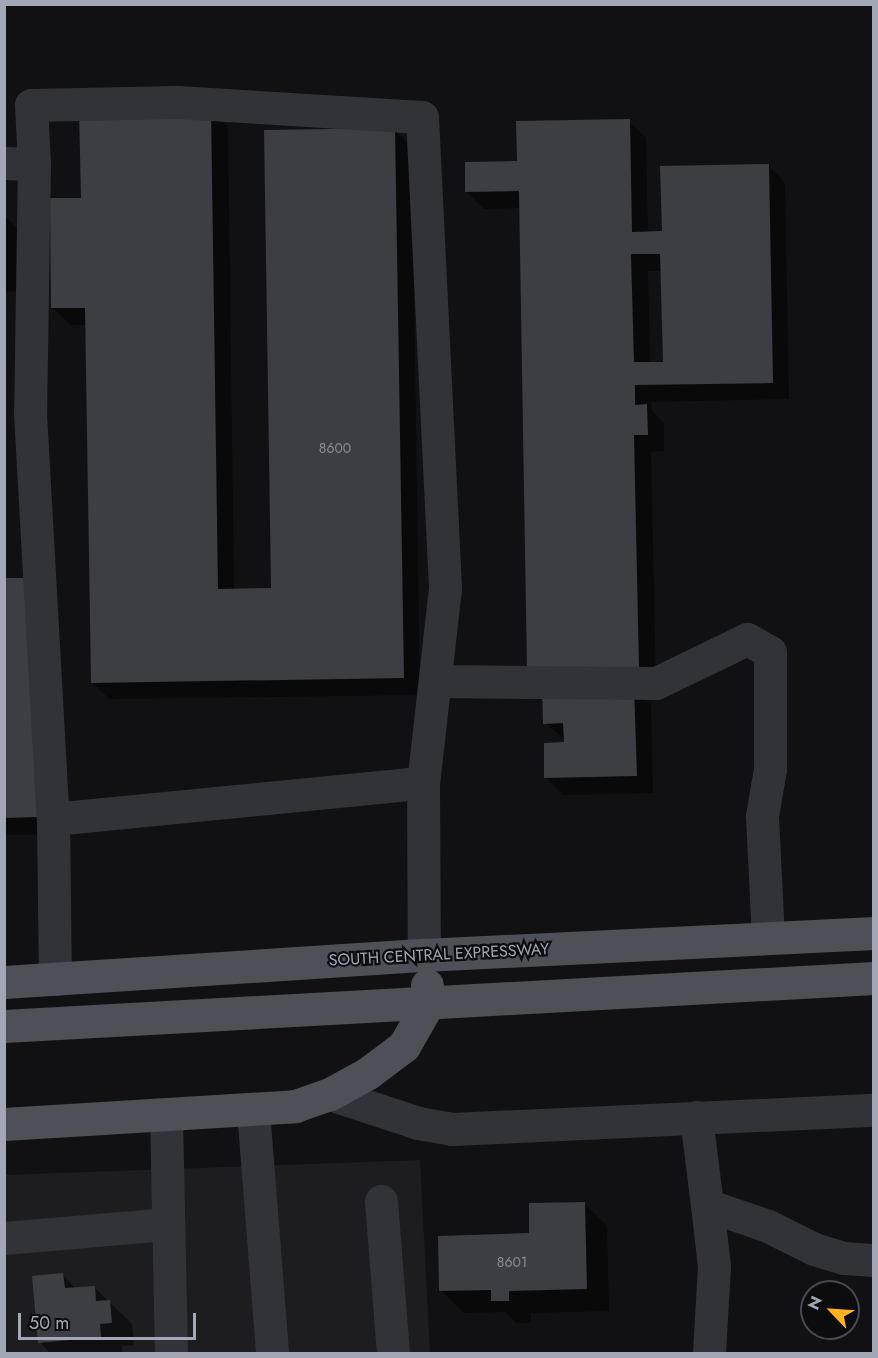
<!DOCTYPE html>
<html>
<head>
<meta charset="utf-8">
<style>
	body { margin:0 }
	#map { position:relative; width:878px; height:1358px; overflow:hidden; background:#111113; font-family:Jost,sans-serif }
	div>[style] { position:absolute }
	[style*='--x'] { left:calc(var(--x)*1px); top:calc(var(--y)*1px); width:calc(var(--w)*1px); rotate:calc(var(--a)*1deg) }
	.built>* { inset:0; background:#1d1d20 }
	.shadow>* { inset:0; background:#0007 }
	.building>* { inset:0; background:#3d3e43 }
	.minor>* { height:33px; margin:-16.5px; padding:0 16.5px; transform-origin:16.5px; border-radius:16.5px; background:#323338 }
	.major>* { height:33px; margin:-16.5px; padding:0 16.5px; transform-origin:16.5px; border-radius:16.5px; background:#4e5057 }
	span { translate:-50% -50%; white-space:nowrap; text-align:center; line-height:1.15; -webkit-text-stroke:4.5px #0c0c0e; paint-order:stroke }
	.number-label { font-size:14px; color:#888d98 }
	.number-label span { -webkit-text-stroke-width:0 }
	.street-label { font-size:16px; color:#a1a7b5 }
	.frame { position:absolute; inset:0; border:6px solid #a1a7b5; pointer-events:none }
	.north { position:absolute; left:800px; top:1280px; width:60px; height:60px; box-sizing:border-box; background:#0c0c0e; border:2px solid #484a51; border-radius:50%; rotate:295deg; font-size:16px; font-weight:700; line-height:24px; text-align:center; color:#a1a7b5 }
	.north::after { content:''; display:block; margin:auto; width:21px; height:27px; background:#ffb21d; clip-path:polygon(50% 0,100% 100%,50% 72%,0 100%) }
	.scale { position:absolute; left:18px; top:1313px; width:178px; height:27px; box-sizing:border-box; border:3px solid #a1a7b5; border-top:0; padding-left:8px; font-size:18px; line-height:21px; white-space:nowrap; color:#a1a7b5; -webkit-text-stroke:4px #0c0c0e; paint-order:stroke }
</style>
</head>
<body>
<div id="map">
	<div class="built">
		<i style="clip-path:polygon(420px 1160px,430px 1353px,5px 1353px,4px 1175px)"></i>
	</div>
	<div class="shadow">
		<i style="clip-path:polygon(210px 110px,228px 127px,234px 590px,273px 589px,394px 130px,412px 147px,420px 695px,109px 699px,92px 682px,86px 325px,70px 325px,53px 308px,82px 200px)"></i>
		<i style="clip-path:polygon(evenodd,629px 121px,646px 138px,648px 233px,663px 233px,768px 165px,785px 183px,789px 399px,651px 402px,652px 411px,664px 423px,664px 451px,651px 452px,656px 685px,632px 686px,651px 705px,653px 793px,563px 795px,546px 777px,565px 740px,545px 723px,521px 208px,484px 209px,467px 192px,519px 162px,629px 121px,648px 271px,662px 271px,664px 363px,650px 364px,648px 271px)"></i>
		<i style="clip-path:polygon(4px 215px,20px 231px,20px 291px,4px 292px)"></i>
		<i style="clip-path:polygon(4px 580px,54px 834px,4px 835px)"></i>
		<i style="clip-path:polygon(584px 1203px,607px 1226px,609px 1311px,531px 1313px,531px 1323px,516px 1323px,505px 1312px,464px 1313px,441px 1291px)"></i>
		<i style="clip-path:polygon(63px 1275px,76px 1289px,94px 1287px,132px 1324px,134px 1345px,122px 1346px,122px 1354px,51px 1354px,40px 1342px)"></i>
	</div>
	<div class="building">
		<i style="clip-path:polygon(211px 108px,218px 589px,271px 588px,264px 130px,395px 128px,404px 678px,91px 683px,85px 308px,51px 308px,50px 198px,81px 198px,79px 110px)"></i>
		<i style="clip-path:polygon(evenodd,630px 119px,632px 232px,662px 231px,660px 166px,769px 164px,773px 383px,635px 385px,635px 405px,647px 404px,648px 435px,634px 435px,639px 668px,527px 670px,519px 191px,465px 192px,465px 162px,517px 161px,516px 121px,630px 119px,631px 254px,660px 254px,663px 362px,634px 362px,631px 254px)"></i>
		<i style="clip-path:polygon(4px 578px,35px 578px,38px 817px,4px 818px)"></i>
		<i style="clip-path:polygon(634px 686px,637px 776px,544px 778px,544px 743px,564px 742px,563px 723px,543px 724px,542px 688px)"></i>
		<i style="clip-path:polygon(585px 1202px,587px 1289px,509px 1291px,509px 1301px,491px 1301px,491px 1290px,439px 1291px,438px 1236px,529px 1233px,529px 1203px)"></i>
		<i style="clip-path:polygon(63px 1273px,65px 1288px,95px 1286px,96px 1301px,110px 1300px,112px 1323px,100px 1324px,101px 1337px,38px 1343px,32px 1276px)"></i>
	</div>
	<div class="minor">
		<i style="--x:4;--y:163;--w:30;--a:2"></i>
		<i style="--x:34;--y:164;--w:249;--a:90.9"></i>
		<i style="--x:30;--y:413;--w:407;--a:86.8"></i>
		<i style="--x:53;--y:819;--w:160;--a:89.3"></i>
		<i style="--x:34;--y:164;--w:59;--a:-92.9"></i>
		<i style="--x:31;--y:105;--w:146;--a:-1.2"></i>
		<i style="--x:177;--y:102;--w:245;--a:3.5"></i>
		<i style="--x:422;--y:117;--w:472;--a:87.2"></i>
		<i style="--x:445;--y:588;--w:196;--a:96.4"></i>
		<i style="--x:423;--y:783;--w:172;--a:89.7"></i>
		<i style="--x:435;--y:681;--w:221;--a:0.5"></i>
		<i style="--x:656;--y:683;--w:101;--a:-25.8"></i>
		<i style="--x:747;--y:639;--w:26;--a:29"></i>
		<i style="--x:770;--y:652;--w:117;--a:90"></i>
		<i style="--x:770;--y:769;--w:48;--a:99.7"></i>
		<i style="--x:762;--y:816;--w:122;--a:87.2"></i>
		<i style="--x:53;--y:819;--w:372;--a:-5.6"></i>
		<i style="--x:330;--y:1094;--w:93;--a:18.2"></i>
		<i style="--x:418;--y:1123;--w:35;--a:10"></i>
		<i style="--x:452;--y:1129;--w:422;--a:-2.6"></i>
		<i style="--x:253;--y:1110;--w:245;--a:85.5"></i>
		<i style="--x:166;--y:1115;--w:239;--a:88.8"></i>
		<i style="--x:696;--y:1117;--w:89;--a:82.9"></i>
		<i style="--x:707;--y:1205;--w:65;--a:19"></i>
		<i style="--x:768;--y:1226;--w:51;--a:26.6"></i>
		<i style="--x:814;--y:1249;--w:31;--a:17"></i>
		<i style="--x:844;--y:1258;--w:30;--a:4"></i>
		<i style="--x:381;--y:1201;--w:153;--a:85.5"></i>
		<i style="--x:707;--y:1205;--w:61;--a:83.5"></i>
		<i style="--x:714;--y:1266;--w:88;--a:93.3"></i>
		<i style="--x:4;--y:1238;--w:165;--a:-4.9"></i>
	</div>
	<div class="major">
		<i style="--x:4;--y:982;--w:421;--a:-3.7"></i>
		<i style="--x:424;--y:955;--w:451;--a:-2.8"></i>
		<i style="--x:4;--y:1026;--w:871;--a:-3.16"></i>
		<i style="--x:4;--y:1124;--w:292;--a:-3.5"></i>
		<i style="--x:295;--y:1106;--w:37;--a:-19"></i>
		<i style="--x:330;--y:1094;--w:43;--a:-28.9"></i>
		<i style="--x:368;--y:1073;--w:45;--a:-36.9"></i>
		<i style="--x:404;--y:1046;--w:51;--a:-60.4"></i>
		<i style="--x:429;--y:1002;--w:17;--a:-97"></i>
	</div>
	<div class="number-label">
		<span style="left:335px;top:448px">8600</span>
		<span style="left:512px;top:1262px">8601</span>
	</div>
	<div class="street-label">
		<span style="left:439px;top:955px;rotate:-3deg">SOUTH CENTRAL EXPRESSWAY</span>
	</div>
	<div class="frame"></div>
	<div class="north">N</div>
	<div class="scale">50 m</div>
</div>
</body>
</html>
